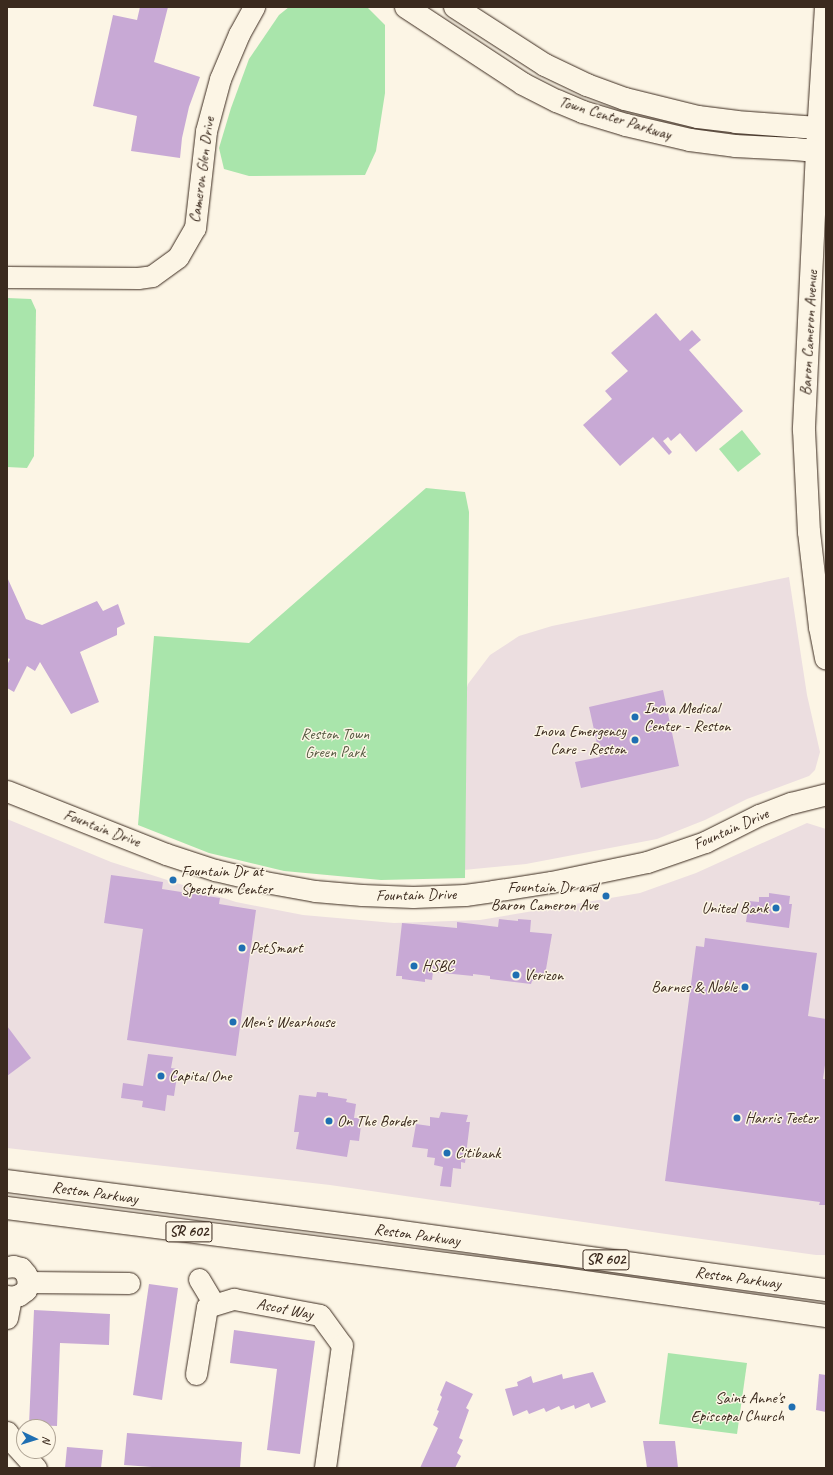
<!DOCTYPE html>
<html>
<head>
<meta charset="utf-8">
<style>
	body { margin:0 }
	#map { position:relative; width:833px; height:1475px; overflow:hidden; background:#fcf5e5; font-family:Caveat,sans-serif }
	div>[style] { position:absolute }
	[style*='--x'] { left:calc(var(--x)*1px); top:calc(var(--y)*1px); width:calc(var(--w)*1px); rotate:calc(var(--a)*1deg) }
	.built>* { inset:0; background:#ecdee0 }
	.green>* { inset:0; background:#a9e5ab }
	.building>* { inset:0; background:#c8a9d5 }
	.roads { filter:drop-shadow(0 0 1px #3b2a1e) drop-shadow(0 0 1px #3b2a1e) }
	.minor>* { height:21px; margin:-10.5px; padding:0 10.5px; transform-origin:10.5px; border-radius:10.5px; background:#fcf5e5 }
	.major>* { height:22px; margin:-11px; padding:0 11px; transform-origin:11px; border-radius:11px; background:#fcf5e5 }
	.dots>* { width:11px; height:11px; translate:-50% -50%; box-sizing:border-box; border:2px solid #fcf5e5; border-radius:50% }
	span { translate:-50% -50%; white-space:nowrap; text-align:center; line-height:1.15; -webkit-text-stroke:3px #fcf5e5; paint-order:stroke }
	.shield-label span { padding:1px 3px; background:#fcf5e5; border:1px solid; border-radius:3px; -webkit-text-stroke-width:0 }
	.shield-label { font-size:15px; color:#3b2a1e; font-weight:700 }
	.street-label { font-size:16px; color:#3b2a1e }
	.poi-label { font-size:16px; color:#3b2a1e }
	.left { translate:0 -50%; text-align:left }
	.right { translate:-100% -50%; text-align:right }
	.park-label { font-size:16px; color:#565941 }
	.frame { position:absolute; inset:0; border:8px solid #3b2a1e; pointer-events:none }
	.north { position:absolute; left:16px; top:1419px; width:40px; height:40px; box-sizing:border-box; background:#fcf5e5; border:1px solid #afa495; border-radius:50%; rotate:94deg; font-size:11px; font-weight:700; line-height:16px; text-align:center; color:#3b2a1e }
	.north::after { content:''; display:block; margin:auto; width:14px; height:18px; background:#1f6fb2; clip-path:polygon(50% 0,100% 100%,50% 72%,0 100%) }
</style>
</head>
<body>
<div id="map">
	<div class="built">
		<i style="clip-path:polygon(789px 577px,807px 695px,820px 752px,815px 770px,809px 776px,747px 799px,705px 820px,657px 839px,526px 864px,453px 871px,452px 739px,468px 684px,490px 655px,519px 636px,552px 626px)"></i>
		<i style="clip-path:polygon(7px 819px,111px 862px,236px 902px,303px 915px,394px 923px,480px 920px,640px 893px,696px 873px,807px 823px,826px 829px,826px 1255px,816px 1255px,659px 1233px,330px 1185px,7px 1148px)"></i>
	</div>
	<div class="green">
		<i style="clip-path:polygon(289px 7px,367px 7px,385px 25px,385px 93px,376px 151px,365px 175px,249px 176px,224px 169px,219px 148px,231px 108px,249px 59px,279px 15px)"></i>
		<i style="clip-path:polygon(7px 298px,31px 299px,36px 310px,34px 456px,27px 468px,7px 467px)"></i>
		<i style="clip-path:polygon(742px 430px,761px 454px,738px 472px,719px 449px)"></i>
		<i style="clip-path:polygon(426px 488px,465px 492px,469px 512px,465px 878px,381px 880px,284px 871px,209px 853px,138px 825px,154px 636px,249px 643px)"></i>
		<i style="clip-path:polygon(668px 1353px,747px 1363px,737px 1434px,659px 1424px)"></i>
	</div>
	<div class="building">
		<i style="clip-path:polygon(140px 7px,168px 7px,154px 62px,200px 77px,189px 107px,182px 138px,180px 158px,131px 151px,137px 116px,93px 106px,113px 15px,137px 20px)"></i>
		<i style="clip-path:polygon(656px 313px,680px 341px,692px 330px,701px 340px,689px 350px,743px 411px,696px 452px,680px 433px,671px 441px,668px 437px,663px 441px,672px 452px,669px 455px,653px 437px,620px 466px,583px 425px,612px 399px,605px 391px,628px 371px,611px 353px)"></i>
		<i style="clip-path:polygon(7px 577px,26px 619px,42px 625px,97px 601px,103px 611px,118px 604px,125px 624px,117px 628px,117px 635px,80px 652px,99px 702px,71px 714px,40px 662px,35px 671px,27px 666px,14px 692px,7px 688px,7px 665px,10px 659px,7px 658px)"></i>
		<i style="clip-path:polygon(663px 690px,679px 766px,581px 788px,575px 762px,600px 757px,589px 707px)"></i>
		<i style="clip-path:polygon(111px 875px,163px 882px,162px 889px,220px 898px,219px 904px,256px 910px,236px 1056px,127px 1040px,143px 929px,104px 923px)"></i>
		<i style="clip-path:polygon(769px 893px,790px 896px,789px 904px,792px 904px,789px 928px,746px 922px,749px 901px,759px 902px,759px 897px,769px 897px)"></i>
		<i style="clip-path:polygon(499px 919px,518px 921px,518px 919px,531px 920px,530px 932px,552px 934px,545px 975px,541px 974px,537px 979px,532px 981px,531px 984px,490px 979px,490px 976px,473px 974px,473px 976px,433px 972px,432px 980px,425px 979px,425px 982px,402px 979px,402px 976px,396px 976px,402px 923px,457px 928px,457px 922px,498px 927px)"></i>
		<i style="clip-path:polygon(705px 938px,817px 953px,808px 1016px,826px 1019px,826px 1058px,823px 1079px,826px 1079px,826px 1205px,819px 1205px,820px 1202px,665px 1181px,696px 946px,704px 947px)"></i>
		<i style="clip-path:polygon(7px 1026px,31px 1058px,7px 1076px)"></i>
		<i style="clip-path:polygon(148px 1054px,173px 1057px,171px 1068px,178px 1069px,174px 1096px,167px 1095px,165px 1111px,142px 1107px,143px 1101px,121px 1098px,123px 1083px,143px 1086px)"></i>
		<i style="clip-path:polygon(317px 1092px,328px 1093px,328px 1096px,347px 1099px,346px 1102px,356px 1104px,354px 1118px,362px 1118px,359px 1141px,350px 1140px,347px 1157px,296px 1149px,299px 1132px,294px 1132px,299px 1095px,316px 1097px)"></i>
		<i style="clip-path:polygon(441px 1112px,468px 1115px,466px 1122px,470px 1122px,465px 1163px,461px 1162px,461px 1169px,453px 1168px,451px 1187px,440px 1186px,443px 1167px,434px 1165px,435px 1158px,427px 1157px,428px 1149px,412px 1147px,416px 1124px,430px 1126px,430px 1117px,439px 1118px)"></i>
		<i style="clip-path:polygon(149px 1284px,178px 1288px,162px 1400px,133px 1395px)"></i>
		<i style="clip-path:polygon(34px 1310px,110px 1314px,109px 1345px,60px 1343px,57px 1426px,29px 1425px)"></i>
		<i style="clip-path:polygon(234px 1330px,315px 1341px,300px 1454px,267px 1450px,277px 1369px,230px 1363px)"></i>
		<i style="clip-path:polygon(593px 1372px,606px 1402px,591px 1408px,589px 1403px,575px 1409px,574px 1405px,561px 1410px,559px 1406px,546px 1412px,544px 1408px,529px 1414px,527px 1410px,513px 1416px,505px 1389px,518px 1386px,517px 1382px,531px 1376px,533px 1383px,562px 1374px,563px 1379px)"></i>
		<i style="clip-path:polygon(819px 1374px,826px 1375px,826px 1412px,816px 1410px)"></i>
		<i style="clip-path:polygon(446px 1381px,473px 1394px,466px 1408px,469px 1410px,459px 1438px,463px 1440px,457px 1453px,461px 1456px,455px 1468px,420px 1468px,438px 1428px,433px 1425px,439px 1411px,437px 1410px,442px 1397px,440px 1395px)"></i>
		<i style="clip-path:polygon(127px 1433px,242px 1442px,240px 1468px,166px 1468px,124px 1465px)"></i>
		<i style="clip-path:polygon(643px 1441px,675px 1441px,678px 1468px,647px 1468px)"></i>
		<i style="clip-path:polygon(67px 1447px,103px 1450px,101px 1468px,65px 1468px)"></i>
	</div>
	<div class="roads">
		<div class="minor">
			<i style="--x:7;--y:277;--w:131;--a:0.4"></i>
			<i style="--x:138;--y:278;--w:14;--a:-8"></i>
			<i style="--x:152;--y:276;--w:32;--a:-36"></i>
			<i style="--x:178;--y:257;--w:34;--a:-60"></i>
			<i style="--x:195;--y:228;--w:98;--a:-83.5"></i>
			<i style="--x:206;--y:131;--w:54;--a:-74.9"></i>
			<i style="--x:220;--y:79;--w:49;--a:-67.1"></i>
			<i style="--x:239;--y:34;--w:31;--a:-61"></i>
			<i style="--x:7;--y:791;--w:171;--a:21.6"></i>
			<i style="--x:166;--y:854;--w:52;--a:18.1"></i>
			<i style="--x:215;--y:870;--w:51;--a:13.5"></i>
			<i style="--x:265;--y:882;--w:51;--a:10.2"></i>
			<i style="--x:315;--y:891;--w:47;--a:4.9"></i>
			<i style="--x:362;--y:895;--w:51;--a:2.2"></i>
			<i style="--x:413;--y:897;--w:52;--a:-2.2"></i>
			<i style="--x:465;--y:895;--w:28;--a:-8"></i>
			<i style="--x:493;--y:891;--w:59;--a:-8.8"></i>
			<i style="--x:551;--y:882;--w:98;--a:-11.8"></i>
			<i style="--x:647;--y:862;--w:61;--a:-19"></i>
			<i style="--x:705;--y:842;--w:60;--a:-26.6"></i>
			<i style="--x:759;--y:815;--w:34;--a:-21"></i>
			<i style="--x:791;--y:803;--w:36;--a:-14"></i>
			<i style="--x:7;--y:1267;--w:6;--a:-9"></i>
			<i style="--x:13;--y:1266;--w:8;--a:14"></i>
			<i style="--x:21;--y:1268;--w:8;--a:50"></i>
			<i style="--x:26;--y:1274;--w:8;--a:76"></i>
			<i style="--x:28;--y:1282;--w:8;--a:104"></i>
			<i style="--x:26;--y:1290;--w:9;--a:144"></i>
			<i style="--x:19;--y:1295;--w:8;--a:166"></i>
			<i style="--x:11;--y:1297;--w:4;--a:-166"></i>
			<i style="--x:199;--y:1279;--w:29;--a:59"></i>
			<i style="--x:28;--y:1282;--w:101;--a:0.6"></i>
			<i style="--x:7;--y:1318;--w:21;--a:-79"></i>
			<i style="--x:196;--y:1374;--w:68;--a:-80.7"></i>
			<i style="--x:207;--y:1307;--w:28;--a:-17"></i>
			<i style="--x:234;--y:1299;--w:87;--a:10.5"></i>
			<i style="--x:320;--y:1315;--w:37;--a:54"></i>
			<i style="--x:342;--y:1345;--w:124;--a:97.9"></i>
			<i style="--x:7;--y:1432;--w:17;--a:57"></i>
			<i style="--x:16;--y:1446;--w:30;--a:48"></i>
		</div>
		<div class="major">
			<i style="--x:406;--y:7;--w:140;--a:33.3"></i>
			<i style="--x:523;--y:84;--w:38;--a:27"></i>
			<i style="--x:557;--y:101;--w:28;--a:23"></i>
			<i style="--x:583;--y:112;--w:45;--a:16.8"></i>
			<i style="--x:626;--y:125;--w:66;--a:13.2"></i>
			<i style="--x:690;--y:140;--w:45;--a:7.6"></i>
			<i style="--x:735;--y:146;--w:59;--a:2.9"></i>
			<i style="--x:794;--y:149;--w:23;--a:5"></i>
			<i style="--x:817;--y:151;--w:9;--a:-18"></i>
			<i style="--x:455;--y:7;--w:107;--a:32.8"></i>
			<i style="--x:545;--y:65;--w:47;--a:25.5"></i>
			<i style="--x:587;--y:85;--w:40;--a:20.2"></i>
			<i style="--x:625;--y:99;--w:75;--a:13.9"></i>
			<i style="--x:698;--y:117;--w:38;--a:7"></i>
			<i style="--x:736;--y:122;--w:82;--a:4.2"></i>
			<i style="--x:818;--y:128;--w:9;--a:21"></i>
			<i style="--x:826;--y:7;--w:144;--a:93.6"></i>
			<i style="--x:817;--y:151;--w:279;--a:92.7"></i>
			<i style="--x:804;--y:430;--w:102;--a:87.2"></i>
			<i style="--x:809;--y:532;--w:96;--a:83.4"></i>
			<i style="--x:820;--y:627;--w:32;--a:79"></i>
			<i style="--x:7;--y:1181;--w:383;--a:7.3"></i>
			<i style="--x:387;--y:1230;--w:443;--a:7.8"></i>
			<i style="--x:7;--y:1208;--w:553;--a:7.27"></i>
			<i style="--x:556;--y:1278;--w:273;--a:8"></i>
		</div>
	</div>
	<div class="dots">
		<i style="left:635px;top:717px;background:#1f6fb2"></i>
		<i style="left:635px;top:740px;background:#1f6fb2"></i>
		<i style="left:173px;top:880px;background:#1f6fb2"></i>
		<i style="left:606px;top:896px;background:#1f6fb2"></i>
		<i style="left:776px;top:908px;background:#1f6fb2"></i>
		<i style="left:242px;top:948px;background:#1f6fb2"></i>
		<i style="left:414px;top:966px;background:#1f6fb2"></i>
		<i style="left:516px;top:975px;background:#1f6fb2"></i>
		<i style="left:745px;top:987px;background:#1f6fb2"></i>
		<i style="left:233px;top:1022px;background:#1f6fb2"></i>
		<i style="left:161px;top:1076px;background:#1f6fb2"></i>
		<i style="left:737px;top:1118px;background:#1f6fb2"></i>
		<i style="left:329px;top:1121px;background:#1f6fb2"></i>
		<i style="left:447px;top:1153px;background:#1f6fb2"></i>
		<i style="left:792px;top:1407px;background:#1f6fb2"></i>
	</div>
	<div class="shield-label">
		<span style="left:189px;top:1232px">SR 602</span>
		<span style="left:606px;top:1260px">SR 602</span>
	</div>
	<div class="street-label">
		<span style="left:615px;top:118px;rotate:17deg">Town Center Parkway</span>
		<span style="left:202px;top:170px;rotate:-82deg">Cameron Glen Drive</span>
		<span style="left:809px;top:333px;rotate:-87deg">Baron Cameron Avenue</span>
		<span style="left:102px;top:828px;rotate:21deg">Fountain Drive</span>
		<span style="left:731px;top:829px;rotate:-24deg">Fountain Drive</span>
		<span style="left:416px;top:895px;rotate:-1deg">Fountain Drive</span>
		<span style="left:95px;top:1193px;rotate:8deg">Reston Parkway</span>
		<span style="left:417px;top:1235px;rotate:8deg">Reston Parkway</span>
		<span style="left:738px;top:1278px;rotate:8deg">Reston Parkway</span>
		<span style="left:285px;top:1309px;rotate:11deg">Ascot Way</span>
	</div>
	<div class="poi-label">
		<span class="left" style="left:644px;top:717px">Inova Medical<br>Center - Reston</span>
		<span class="right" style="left:626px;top:740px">Inova Emergency<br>Care - Reston</span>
		<span class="left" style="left:181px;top:880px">Fountain Dr at<br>Spectrum Center</span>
		<span class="right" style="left:598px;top:896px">Fountain Dr and<br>Baron Cameron Ave</span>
		<span class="right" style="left:768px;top:908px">United Bank</span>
		<span class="left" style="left:250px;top:948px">PetSmart</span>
		<span class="left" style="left:422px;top:966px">HSBC</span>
		<span class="left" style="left:524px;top:975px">Verizon</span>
		<span class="right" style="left:737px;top:987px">Barnes &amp; Noble</span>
		<span class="left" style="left:241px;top:1022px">Men's Wearhouse</span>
		<span class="left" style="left:169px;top:1076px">Capital One</span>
		<span class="left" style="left:745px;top:1118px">Harris Teeter</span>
		<span class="left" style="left:337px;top:1121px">On The Border</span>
		<span class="left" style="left:455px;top:1153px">Citibank</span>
		<span class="right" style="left:784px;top:1407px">Saint Anne's<br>Episcopal Church</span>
	</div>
	<div class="park-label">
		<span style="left:335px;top:743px">Reston Town<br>Green Park</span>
	</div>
	<div class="frame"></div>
	<div class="north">N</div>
</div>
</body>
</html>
